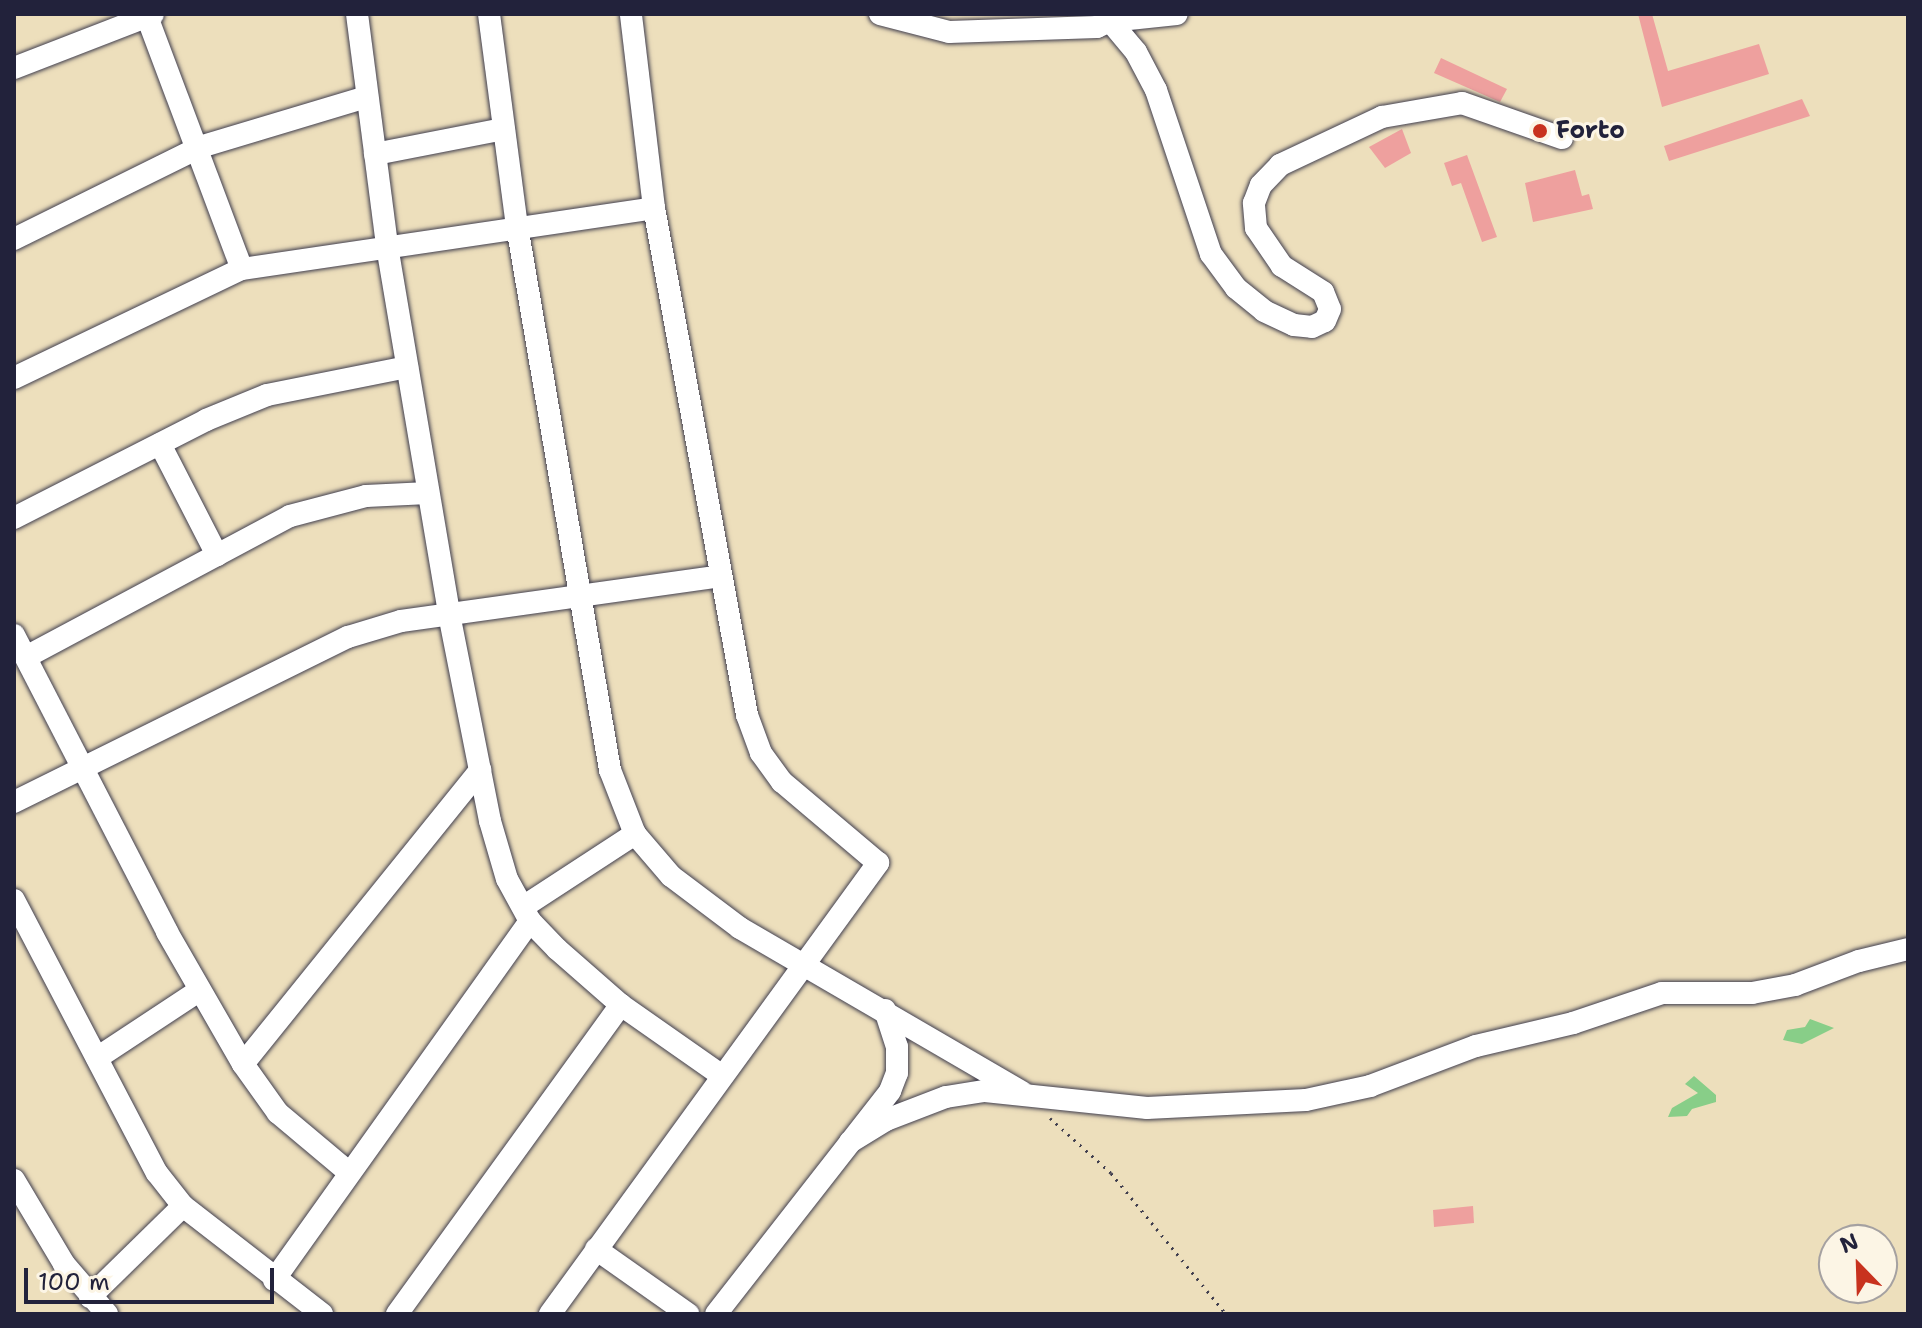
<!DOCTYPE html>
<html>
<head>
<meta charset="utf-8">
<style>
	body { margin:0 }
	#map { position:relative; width:1922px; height:1328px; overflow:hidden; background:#eddfbc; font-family:"Shantell Sans",sans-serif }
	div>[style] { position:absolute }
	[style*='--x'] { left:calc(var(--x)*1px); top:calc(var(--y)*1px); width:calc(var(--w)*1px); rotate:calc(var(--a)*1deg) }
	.green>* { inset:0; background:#88ce88 }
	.building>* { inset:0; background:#eea09e }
	.path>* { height:3px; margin-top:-1.5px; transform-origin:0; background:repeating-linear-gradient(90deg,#403e4e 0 2px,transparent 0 8px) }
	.roads { filter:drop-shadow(0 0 2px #403e4e) drop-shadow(0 0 2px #403e4e) }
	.minor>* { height:22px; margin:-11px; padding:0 11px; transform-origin:11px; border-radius:11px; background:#fff }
	.dots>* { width:22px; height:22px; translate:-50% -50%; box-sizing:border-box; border:4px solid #fcf5e5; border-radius:50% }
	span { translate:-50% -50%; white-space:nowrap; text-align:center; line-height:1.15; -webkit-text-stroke:6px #fcf5e5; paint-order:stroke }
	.poi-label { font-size:24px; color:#22223b; font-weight:700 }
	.left { translate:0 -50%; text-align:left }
	.frame { position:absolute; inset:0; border:16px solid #22223b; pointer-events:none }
	.north { position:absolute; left:1818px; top:1224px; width:80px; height:80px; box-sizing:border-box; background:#fcf5e5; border:2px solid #a5a1a1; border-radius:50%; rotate:337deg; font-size:22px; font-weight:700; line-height:32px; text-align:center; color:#22223b }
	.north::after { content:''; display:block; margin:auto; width:28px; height:36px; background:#c8321e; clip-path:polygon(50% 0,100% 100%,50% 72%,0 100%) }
	.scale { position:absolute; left:24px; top:1268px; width:250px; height:36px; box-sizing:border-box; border:4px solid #22223b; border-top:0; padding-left:10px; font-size:24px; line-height:28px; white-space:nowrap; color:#22223b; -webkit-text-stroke:6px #fcf5e5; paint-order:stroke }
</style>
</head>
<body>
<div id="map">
	<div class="green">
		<i style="clip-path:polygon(1810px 1019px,1834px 1028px,1802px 1044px,1783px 1040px,1787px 1030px,1805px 1027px)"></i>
		<i style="clip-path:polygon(1694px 1076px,1716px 1095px,1716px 1102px,1692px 1109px,1687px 1116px,1668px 1117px,1672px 1108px,1698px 1093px,1685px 1084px)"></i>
	</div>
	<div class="building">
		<i style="clip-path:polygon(1638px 14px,1652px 14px,1668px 71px,1759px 44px,1769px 74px,1662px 107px)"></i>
		<i style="clip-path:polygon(1441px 58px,1507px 89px,1500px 102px,1434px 73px)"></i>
		<i style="clip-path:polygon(1802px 99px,1810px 116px,1669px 161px,1664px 146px)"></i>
		<i style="clip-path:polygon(1402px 129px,1411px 153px,1385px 168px,1369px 147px)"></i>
		<i style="clip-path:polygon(1467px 155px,1497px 237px,1482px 242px,1461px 183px,1452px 186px,1444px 163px)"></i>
		<i style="clip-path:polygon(1575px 170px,1582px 196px,1589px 194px,1593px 209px,1533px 222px,1525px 183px)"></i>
		<i style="clip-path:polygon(1473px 1206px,1474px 1223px,1434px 1227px,1433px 1210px)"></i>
	</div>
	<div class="path">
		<i style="--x:1050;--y:1118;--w:82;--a:42"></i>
		<i style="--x:1111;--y:1173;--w:182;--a:50.8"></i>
	</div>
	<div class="roads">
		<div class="minor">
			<i style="--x:146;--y:14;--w:272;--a:69.4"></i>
			<i style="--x:357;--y:14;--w:234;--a:82.6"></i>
			<i style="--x:387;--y:246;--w:373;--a:80.4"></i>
			<i style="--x:449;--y:614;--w:211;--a:78.8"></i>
			<i style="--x:490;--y:821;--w:60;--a:73.7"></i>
			<i style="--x:507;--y:879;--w:48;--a:61.3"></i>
			<i style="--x:530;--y:921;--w:39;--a:46"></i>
			<i style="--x:557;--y:949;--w:85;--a:41.2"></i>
			<i style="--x:621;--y:1005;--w:122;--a:35"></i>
			<i style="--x:489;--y:14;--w:214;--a:82.5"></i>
			<i style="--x:517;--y:226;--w:552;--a:80.3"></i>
			<i style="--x:610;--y:770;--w:69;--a:68.7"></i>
			<i style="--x:635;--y:834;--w:55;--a:49.4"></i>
			<i style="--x:671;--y:876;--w:86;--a:37"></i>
			<i style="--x:740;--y:928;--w:326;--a:30.2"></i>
			<i style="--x:880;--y:14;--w:71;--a:14.6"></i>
			<i style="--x:949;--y:32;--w:148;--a:-1.9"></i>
			<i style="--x:1097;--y:27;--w:14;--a:-25"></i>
			<i style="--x:1110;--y:21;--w:40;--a:50"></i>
			<i style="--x:1136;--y:52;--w:43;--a:62.2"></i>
			<i style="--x:1156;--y:90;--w:173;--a:71.5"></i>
			<i style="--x:1211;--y:254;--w:42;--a:53.7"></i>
			<i style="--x:1236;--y:288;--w:36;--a:39"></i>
			<i style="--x:1264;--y:311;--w:33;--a:25"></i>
			<i style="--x:1294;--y:325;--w:18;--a:6"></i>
			<i style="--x:1312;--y:327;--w:14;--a:-25"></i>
			<i style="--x:1325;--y:321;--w:13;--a:-67"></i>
			<i style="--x:1330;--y:309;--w:18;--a:-112"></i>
			<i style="--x:1323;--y:292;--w:49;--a:-147.6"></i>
			<i style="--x:1282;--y:266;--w:46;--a:-124.4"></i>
			<i style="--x:1256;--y:228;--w:25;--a:-95"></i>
			<i style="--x:1254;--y:203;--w:19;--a:-69"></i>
			<i style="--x:1261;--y:185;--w:28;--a:-46"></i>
			<i style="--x:1280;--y:165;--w:113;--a:-25.2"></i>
			<i style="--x:1382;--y:117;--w:81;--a:-9.9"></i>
			<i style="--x:1462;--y:103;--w:106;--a:19.3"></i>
			<i style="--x:1109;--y:14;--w:7;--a:82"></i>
			<i style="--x:1110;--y:21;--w:67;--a:-6"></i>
			<i style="--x:14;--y:68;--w:149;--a:-21.2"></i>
			<i style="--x:375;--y:154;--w:131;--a:-11"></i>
			<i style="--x:14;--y:239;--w:208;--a:-26.3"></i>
			<i style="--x:200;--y:147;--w:174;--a:-16.7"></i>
			<i style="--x:14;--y:378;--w:253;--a:-25.6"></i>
			<i style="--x:242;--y:269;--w:416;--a:-8.4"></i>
			<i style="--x:160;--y:444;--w:125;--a:62.8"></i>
			<i style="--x:14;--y:518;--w:216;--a:-27"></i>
			<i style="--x:206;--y:420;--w:66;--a:-22.3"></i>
			<i style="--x:267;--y:395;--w:143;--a:-11.3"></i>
			<i style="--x:14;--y:635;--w:334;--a:62.7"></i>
			<i style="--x:167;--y:932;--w:152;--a:60.1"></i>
			<i style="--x:243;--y:1064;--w:60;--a:54.5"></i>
			<i style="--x:278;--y:1113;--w:90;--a:40"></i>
			<i style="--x:26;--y:657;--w:299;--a:-28.1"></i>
			<i style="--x:290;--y:516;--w:79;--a:-14.7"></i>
			<i style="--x:366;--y:496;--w:62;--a:-2.8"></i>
			<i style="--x:14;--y:802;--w:373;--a:-26.3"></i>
			<i style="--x:348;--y:637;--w:55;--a:-16.8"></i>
			<i style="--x:401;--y:621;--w:323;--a:-8"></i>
			<i style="--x:14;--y:900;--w:308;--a:62.4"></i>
			<i style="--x:157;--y:1173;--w:42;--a:51.8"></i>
			<i style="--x:183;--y:1206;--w:176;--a:37.8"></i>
			<i style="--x:523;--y:907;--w:134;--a:-33.1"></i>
			<i style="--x:97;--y:1058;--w:123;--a:-33.4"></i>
			<i style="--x:243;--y:1064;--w:378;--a:-51.1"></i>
			<i style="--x:850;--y:1142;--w:42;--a:-31.4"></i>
			<i style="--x:886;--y:1120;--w:64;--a:-21"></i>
			<i style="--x:946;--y:1097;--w:39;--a:-9"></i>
			<i style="--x:985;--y:1091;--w:163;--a:6"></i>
			<i style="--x:1147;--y:1108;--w:159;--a:-2.9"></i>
			<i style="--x:1306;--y:1100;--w:66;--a:-12.3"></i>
			<i style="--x:1370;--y:1086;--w:113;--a:-20.7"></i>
			<i style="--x:1476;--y:1046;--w:100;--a:-13.3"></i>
			<i style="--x:1573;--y:1023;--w:94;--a:-18.6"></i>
			<i style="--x:1662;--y:993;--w:90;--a:0"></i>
			<i style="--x:1752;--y:993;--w:44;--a:-10.5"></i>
			<i style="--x:1795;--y:985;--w:68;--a:-20.6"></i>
			<i style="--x:1859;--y:961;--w:50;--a:-13.8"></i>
			<i style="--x:14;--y:1180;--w:98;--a:59.2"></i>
			<i style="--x:64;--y:1264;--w:66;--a:49.3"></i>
			<i style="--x:596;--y:1249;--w:113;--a:35.2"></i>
			<i style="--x:274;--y:1280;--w:441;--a:-54.5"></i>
			<i style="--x:90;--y:1297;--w:130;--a:-44.4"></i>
			<i style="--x:397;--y:1314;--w:382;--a:-54.1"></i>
			<i style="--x:550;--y:1314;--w:558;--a:-53.97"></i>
			<i style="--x:878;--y:863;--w:126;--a:-139.8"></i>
			<i style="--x:782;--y:782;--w:36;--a:-126"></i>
			<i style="--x:761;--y:753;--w:40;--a:-110.2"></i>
			<i style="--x:747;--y:715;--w:515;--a:-100.39"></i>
			<i style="--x:654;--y:208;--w:195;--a:-96.8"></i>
			<i style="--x:716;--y:1314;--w:283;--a:-52"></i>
			<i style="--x:890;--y:1091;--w:19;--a:-69"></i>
			<i style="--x:897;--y:1073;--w:26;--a:-90"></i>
			<i style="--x:897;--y:1047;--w:39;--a:-108"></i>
		</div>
	</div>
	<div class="dots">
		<i style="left:1540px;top:131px;background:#c8321e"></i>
	</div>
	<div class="poi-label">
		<span class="left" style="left:1556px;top:131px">Forto</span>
	</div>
	<div class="frame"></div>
	<div class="north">N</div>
	<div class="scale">100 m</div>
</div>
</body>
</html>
